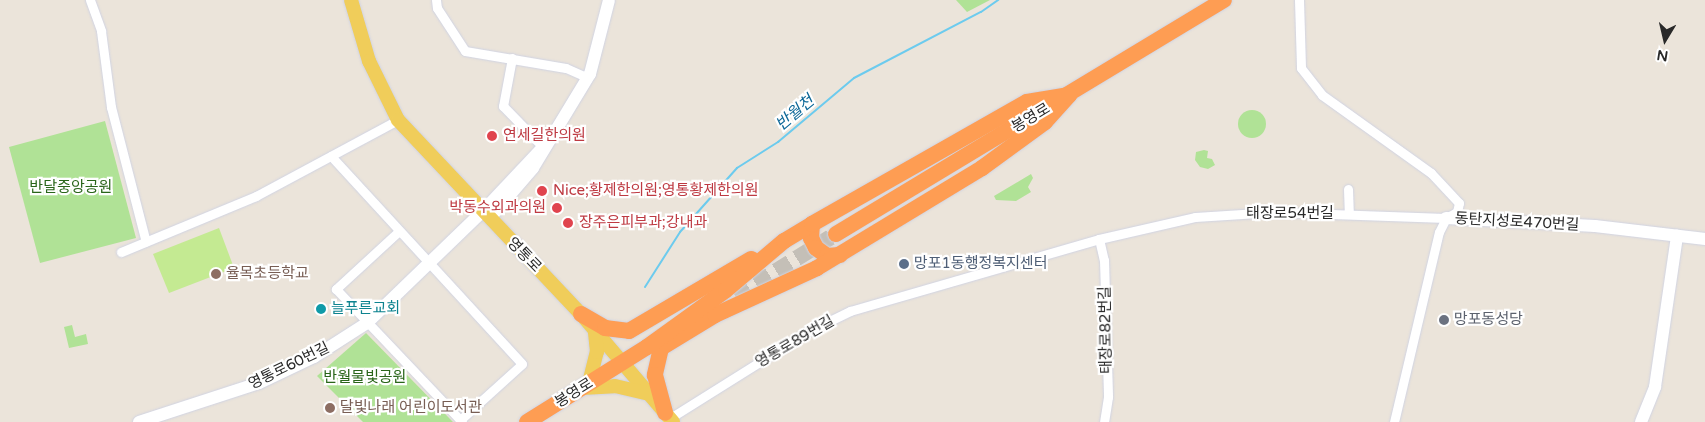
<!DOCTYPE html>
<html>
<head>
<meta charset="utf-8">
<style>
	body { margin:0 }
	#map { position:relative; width:1705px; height:422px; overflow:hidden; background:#ebe4da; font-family:"Varela Round","Noto Sans KR",sans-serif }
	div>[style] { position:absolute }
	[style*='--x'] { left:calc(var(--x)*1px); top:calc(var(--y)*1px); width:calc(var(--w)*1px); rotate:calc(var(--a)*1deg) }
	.green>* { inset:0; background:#b0e296 }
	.round { border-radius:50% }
	.pitch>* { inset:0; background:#c4ea92 }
	.stream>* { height:2px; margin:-1px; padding:0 1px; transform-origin:1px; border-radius:1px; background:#6ccbee }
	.highway-tunnel>* { height:16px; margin-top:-8px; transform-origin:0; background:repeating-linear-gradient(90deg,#c4bfb7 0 16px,transparent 0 24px) }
	.roads { filter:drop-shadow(0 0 1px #d0d3e2) drop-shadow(0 0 1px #d0d3e2) }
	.street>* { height:9px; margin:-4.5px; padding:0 4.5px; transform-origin:4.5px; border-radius:4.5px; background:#fff }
	.secondary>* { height:12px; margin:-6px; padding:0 6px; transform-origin:6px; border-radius:6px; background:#fff }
	.primary>* { height:14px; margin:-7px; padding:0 7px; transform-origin:7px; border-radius:7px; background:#f0cd5a }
	.highway>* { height:16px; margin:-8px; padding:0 8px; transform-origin:8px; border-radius:8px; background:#fe9d53 }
	.dots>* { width:14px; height:14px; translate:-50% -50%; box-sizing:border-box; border:2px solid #fff; border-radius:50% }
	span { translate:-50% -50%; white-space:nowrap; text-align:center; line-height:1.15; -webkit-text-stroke:4.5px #fff; paint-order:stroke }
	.street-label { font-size:15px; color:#292929 }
	.health-label { font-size:15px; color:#be3a42 }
	.left { translate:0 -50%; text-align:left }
	.right { translate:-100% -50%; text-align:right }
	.park-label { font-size:15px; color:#296519 }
	.service-label { font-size:15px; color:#4e5e75 }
	.education-label { font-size:15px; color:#785e54 }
	.culture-label { font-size:15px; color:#0d838f }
	.worship-label { font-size:15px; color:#5b616d }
	.water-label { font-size:16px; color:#0d6898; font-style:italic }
	.north { position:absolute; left:1640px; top:15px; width:50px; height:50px; -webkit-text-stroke:4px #fff; paint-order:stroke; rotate:189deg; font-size:14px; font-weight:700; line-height:20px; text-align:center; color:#292929 }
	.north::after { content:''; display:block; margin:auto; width:18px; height:22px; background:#292929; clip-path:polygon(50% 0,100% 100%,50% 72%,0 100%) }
</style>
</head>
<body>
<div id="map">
	<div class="green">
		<i style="clip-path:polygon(956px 0,990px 0,967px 12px)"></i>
		<i class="round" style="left:1238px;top:110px;width:28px;height:28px"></i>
		<i style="clip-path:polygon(105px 121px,136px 238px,40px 263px,9px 147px)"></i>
		<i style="clip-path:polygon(1204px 150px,1208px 151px,1207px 158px,1212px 159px,1215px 165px,1208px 169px,1200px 167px,1195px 160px,1196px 152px)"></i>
		<i style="clip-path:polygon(1031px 174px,1033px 178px,1028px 187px,1031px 192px,1016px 201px,996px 200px,994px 196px)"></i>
		<i style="clip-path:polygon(72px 325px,75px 337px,86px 334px,88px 344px,69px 348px,64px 327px)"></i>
		<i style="clip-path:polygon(366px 333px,453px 422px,363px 422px,317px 376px)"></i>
	</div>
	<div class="pitch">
		<i style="clip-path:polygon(219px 228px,234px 268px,169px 293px,153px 254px)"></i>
	</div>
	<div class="stream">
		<i style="--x:645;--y:287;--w:65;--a:-57.5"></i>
		<i style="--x:680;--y:232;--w:86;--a:-48.3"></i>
		<i style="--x:737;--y:168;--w:49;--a:-32.4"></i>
		<i style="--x:778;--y:142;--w:99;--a:-40.1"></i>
		<i style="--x:854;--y:78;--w:143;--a:-27.5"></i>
		<i style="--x:981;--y:12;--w:21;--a:-35"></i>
	</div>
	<div class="highway-tunnel">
		<i style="--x:715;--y:309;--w:142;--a:-31.8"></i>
	</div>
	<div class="roads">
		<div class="street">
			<i style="--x:90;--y:0;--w:33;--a:70"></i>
			<i style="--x:101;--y:31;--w:77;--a:82.5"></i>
			<i style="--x:111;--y:107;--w:139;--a:75.5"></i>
			<i style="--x:436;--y:0;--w:8;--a:83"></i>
			<i style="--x:437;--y:8;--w:51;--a:56.9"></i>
			<i style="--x:465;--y:51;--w:102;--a:9.6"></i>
			<i style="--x:566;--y:68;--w:24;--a:24"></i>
			<i style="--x:1299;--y:0;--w:68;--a:88.3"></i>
			<i style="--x:1301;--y:68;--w:34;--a:52"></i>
			<i style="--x:1322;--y:95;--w:134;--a:35.6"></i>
			<i style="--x:1431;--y:173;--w:41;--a:47"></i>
			<i style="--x:1459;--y:203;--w:9;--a:103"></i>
			<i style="--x:1457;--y:212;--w:13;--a:151"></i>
			<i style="--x:512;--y:58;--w:49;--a:100.6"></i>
			<i style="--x:503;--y:106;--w:57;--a:45.7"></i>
			<i style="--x:331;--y:156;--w:282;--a:47.4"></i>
			<i style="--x:522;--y:364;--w:84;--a:137.9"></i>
			<i style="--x:1348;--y:189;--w:25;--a:88"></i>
			<i style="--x:399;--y:231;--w:86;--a:137.4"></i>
			<i style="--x:336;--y:289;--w:183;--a:46.5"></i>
			<i style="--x:1099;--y:239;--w:22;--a:77"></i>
			<i style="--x:1104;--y:260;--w:137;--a:88.3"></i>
			<i style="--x:1108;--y:397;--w:25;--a:99"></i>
			<i style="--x:121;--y:252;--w:146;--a:-22.5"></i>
			<i style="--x:256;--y:196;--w:161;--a:-28.2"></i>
			<i style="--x:667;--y:420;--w:168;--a:-32.1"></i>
			<i style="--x:809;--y:331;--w:46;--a:-26"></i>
			<i style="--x:850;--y:311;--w:259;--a:-16.1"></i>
			<i style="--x:1099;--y:239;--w:98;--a:-12.9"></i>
			<i style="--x:1195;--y:217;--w:79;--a:-3.6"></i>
			<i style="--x:1274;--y:212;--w:172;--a:2"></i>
			<i style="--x:1394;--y:422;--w:195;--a:-76.7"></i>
			<i style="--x:1439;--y:232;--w:16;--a:-63"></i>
		</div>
		<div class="secondary">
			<i style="--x:490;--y:218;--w:66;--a:-49.3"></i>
			<i style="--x:533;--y:168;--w:110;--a:-58.8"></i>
			<i style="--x:590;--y:74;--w:76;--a:-75.6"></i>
			<i style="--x:1446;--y:218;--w:149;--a:3.1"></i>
			<i style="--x:1595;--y:226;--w:111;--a:6.7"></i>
			<i style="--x:139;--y:422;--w:126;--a:-18"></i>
			<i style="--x:259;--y:383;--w:61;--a:-25.3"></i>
			<i style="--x:314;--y:357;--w:63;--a:-32.7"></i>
			<i style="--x:367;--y:323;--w:160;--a:-44"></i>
			<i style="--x:482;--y:212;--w:89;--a:-46.8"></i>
			<i style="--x:1641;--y:422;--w:38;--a:-68"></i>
			<i style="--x:1655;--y:387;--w:153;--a:-81.7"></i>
		</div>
		<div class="primary">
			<i style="--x:351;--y:0;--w:64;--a:73.6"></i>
			<i style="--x:369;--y:61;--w:66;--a:63.8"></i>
			<i style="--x:398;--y:120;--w:267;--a:46.7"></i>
			<i style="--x:581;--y:314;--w:142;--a:49.6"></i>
			<i style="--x:589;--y:383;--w:32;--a:-76"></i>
			<i style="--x:597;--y:352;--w:20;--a:-96"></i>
			<i style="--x:582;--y:388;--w:33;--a:-3"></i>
			<i style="--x:615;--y:386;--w:35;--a:13"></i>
		</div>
		<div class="highway">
			<i style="--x:812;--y:224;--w:14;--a:94"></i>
			<i style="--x:811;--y:238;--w:11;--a:63"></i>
			<i style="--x:816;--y:248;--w:14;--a:36"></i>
			<i style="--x:827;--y:256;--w:13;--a:-4"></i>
			<i style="--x:836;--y:234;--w:453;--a:-31.1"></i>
			<i style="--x:581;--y:314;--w:28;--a:30"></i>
			<i style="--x:605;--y:328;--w:24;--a:7"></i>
			<i style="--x:629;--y:331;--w:142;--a:-30.5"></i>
			<i style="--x:661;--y:348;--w:63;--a:-31.4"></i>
			<i style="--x:715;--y:315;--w:112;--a:-24.7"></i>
			<i style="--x:817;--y:268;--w:193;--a:-31.2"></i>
			<i style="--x:982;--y:168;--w:78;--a:-36.1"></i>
			<i style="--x:1045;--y:122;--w:36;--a:-48"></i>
			<i style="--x:661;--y:348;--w:28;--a:103"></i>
			<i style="--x:655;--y:375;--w:39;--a:75"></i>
			<i style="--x:527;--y:422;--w:142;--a:-32"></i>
			<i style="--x:647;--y:347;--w:97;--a:-35.8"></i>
			<i style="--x:726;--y:290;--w:76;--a:-40.2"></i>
			<i style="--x:784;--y:241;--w:33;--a:-31"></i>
			<i style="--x:812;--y:224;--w:247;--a:-29.6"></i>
			<i style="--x:1027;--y:102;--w:43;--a:-9.5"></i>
		</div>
	</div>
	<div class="dots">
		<i style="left:492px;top:136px;background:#e0444e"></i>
		<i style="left:542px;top:191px;background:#e0444e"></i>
		<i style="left:557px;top:208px;background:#e0444e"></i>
		<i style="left:568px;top:223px;background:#e0444e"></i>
		<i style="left:904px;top:264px;background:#5c6f8a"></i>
		<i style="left:216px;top:274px;background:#8d6e63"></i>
		<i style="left:321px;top:309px;background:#0f9aa8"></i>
		<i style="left:1444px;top:320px;background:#6b7280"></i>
		<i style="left:330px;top:408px;background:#8d6e63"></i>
	</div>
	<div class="street-label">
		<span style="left:1031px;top:118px;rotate:-31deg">봉영로</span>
		<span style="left:1290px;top:214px">태장로54번길</span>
		<span style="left:1517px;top:222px;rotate:3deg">동탄지성로470번길</span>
		<span style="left:524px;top:255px;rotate:46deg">영통로</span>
		<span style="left:1106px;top:330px;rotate:-91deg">태장로82번길</span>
		<span style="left:795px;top:342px;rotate:-30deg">영통로89번길</span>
		<span style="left:289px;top:366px;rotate:-26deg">영통로60번길</span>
		<span style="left:574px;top:393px;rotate:-32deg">봉영로</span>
	</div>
	<div class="health-label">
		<span class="left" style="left:503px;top:136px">연세길한의원</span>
		<span class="left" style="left:553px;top:191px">Nice;황제한의원;영통황제한의원</span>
		<span class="right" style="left:546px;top:208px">박동수외과의원</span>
		<span class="left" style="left:579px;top:223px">장주은피부과;강내과</span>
	</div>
	<div class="park-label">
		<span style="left:71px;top:188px">반달중앙공원</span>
		<span style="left:365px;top:378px">반월물빛공원</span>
	</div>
	<div class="service-label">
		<span class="left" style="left:914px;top:264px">망포1동행정복지센터</span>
	</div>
	<div class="education-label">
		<span class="left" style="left:226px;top:274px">율목초등학교</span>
		<span class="left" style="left:340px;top:408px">달빛나래 어린이도서관</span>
	</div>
	<div class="culture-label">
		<span class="left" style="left:331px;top:309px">늘푸른교회</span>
	</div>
	<div class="worship-label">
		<span class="left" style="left:1454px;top:320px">망포동성당</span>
	</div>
	<div class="water-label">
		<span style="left:795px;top:113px;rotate:-40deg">반월천</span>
	</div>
	<div class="north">N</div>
</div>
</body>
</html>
